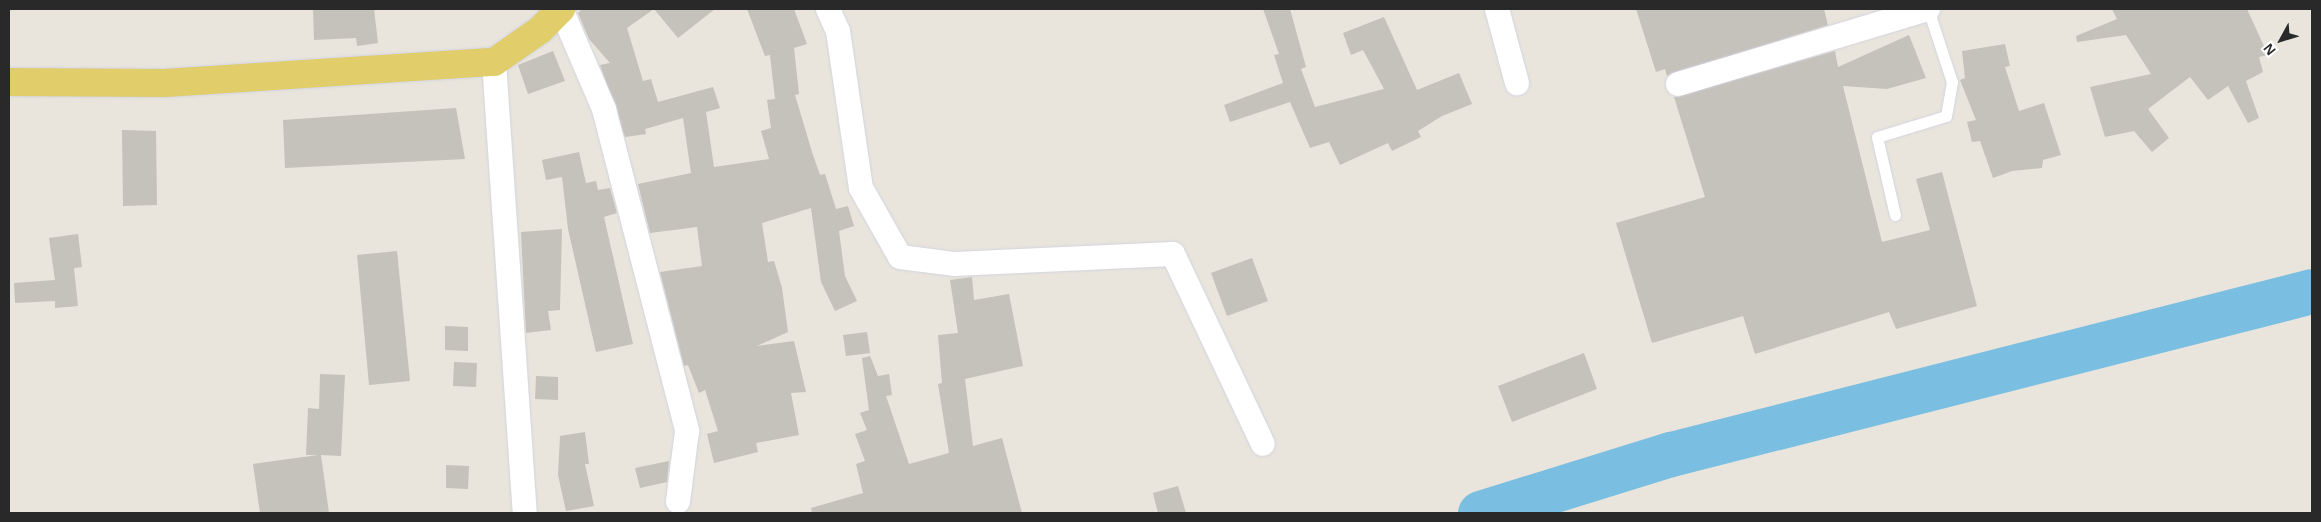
<!DOCTYPE html>
<html>
<head>
<meta charset="utf-8">
<style>
	body { margin:0 }
	#map { position:relative; width:2321px; height:522px; overflow:hidden; background:#e9e5dc; font-family:Arial,sans-serif }
	div>[style] { position:absolute }
	[style*='--x'] { left:calc(var(--x)*1px); top:calc(var(--y)*1px); width:calc(var(--w)*1px); rotate:calc(var(--a)*1deg) }
	.river>* { height:45px; margin:-22.5px; padding:0 22.5px; transform-origin:22.5px; border-radius:22.5px; background:#7abee1 }
	.building>* { inset:0; background:#c5c1bb }
	.roads { filter:drop-shadow(0 0 1px #d1d3e0) drop-shadow(0 0 1px #d1d3e0) }
	.lane>* { height:11px; margin:-5.5px; padding:0 5.5px; transform-origin:5.5px; border-radius:5.5px; background:#fff }
	.street>* { height:24px; margin:-12px; padding:0 12px; transform-origin:12px; border-radius:12px; background:#fff }
	.primary>* { height:28px; margin:-14px; padding:0 14px; transform-origin:14px; border-radius:14px; background:#e1cd6a }
	span { translate:-50% -50%; white-space:nowrap; text-align:center; line-height:1.15; -webkit-text-stroke:4px #fff; paint-order:stroke }
	.frame { position:absolute; inset:0; border:10px solid #292929; pointer-events:none }
	.north { position:absolute; left:2256px; top:15px; width:50px; height:50px; -webkit-text-stroke:4px #fff; paint-order:stroke; rotate:231deg; font-size:14px; font-weight:700; line-height:20px; text-align:center; color:#292929 }
	.north::after { content:''; display:block; margin:auto; width:18px; height:22px; background:#292929; clip-path:polygon(50% 0,100% 100%,50% 72%,0 100%) }
</style>
</head>
<body>
<div id="map">
	<div class="river">
		<i style="--x:1480;--y:513;--w:200;--a:-17.2"></i>
		<i style="--x:1671;--y:454;--w:661;--a:-14.27"></i>
	</div>
	<div class="building">
		<i style="clip-path:polygon(313px 9px,374px 9px,378px 43px,357px 46px,356px 38px,314px 40px)"></i>
		<i style="clip-path:polygon(582px 9px,715px 9px,678px 38px,654px 9px,627px 28px,643px 81px,651px 79px,658px 102px,713px 87px,720px 108px,706px 112px,714px 167px,769px 159px,761px 131px,771px 128px,767px 100px,775px 99px,770px 55px,765px 56px,747px 9px,794px 9px,807px 44px,794px 48px,799px 94px,795px 95px,812px 152px,820px 175px,825px 174px,836px 209px,848px 206px,854px 226px,839px 231px,845px 276px,857px 301px,835px 311px,821px 282px,811px 208px,762px 223px,768px 262px,774px 261px,782px 288px,788px 332px,757px 346px,794px 341px,806px 392px,791px 393px,799px 435px,756px 443px,758px 452px,714px 463px,707px 434px,718px 431px,705px 390px,699px 393px,688px 365px,684px 366px,660px 272px,702px 266px,697px 227px,650px 233px,638px 184px,691px 173px,683px 118px,645px 129px,646px 134px,625px 137px,600px 65px,610px 63px,589px 39px,578px 13px)"></i>
		<i style="clip-path:polygon(1263px 9px,1290px 9px,1306px 67px,1301px 69px,1315px 107px,1384px 89px,1363px 50px,1351px 55px,1343px 33px,1384px 17px,1417px 90px,1459px 73px,1472px 104px,1442px 116px,1418px 131px,1421px 137px,1392px 151px,1388px 143px,1340px 165px,1329px 142px,1310px 148px,1290px 102px,1230px 122px,1224px 105px,1283px 83px,1274px 55px,1279px 54px)"></i>
		<i style="clip-path:polygon(1636px 9px,1824px 9px,1828px 25px,1667px 76px,1665px 69px,1656px 72px)"></i>
		<i style="clip-path:polygon(2112px 9px,2247px 9px,2268px 55px,2259px 57px,2263px 72px,2246px 81px,2259px 118px,2248px 123px,2228px 86px,2208px 100px,2190px 77px,2148px 109px,2169px 138px,2152px 152px,2134px 131px,2105px 137px,2090px 87px,2151px 74px,2126px 35px,2077px 42px,2076px 36px,2117px 19px)"></i>
		<i style="clip-path:polygon(1909px 35px,1926px 78px,1887px 89px,1843px 86px,1882px 242px,1930px 230px,1916px 179px,1942px 172px,1977px 306px,1896px 329px,1889px 312px,1755px 354px,1743px 316px,1652px 343px,1616px 223px,1705px 197px,1674px 97px,1835px 51px,1838px 67px)"></i>
		<i style="clip-path:polygon(2005px 44px,2010px 66px,2005px 67px,2019px 111px,2044px 103px,2061px 155px,2043px 160px,2042px 168px,2012px 171px,1993px 178px,1980px 141px,1972px 142px,1967px 122px,1976px 120px,1960px 80px,1965px 78px,1962px 51px)"></i>
		<i style="clip-path:polygon(553px 51px,565px 81px,528px 94px,518px 65px)"></i>
		<i style="clip-path:polygon(456px 108px,465px 159px,285px 168px,283px 120px)"></i>
		<i style="clip-path:polygon(122px 130px,156px 131px,157px 205px,123px 206px)"></i>
		<i style="clip-path:polygon(579px 152px,586px 183px,596px 181px,598px 190px,610px 188px,617px 213px,604px 217px,633px 344px,596px 352px,568px 229px,562px 177px,546px 180px,542px 160px)"></i>
		<i style="clip-path:polygon(562px 229px,560px 310px,548px 311px,551px 330px,526px 333px,521px 232px)"></i>
		<i style="clip-path:polygon(78px 234px,82px 267px,74px 268px,78px 306px,55px 308px,55px 301px,15px 303px,14px 283px,55px 280px,49px 238px)"></i>
		<i style="clip-path:polygon(397px 251px,410px 381px,369px 385px,357px 255px)"></i>
		<i style="clip-path:polygon(1252px 258px,1268px 301px,1227px 316px,1211px 273px)"></i>
		<i style="clip-path:polygon(972px 277px,974px 300px,1009px 294px,1023px 366px,965px 379px,973px 446px,1002px 438px,1022px 513px,812px 513px,811px 508px,863px 493px,856px 464px,865px 461px,855px 434px,867px 430px,860px 413px,869px 410px,862px 358px,870px 356px,878px 376px,889px 374px,892px 395px,886px 396px,909px 464px,949px 453px,938px 384px,942px 383px,938px 335px,958px 333px,950px 280px)"></i>
		<i style="clip-path:polygon(445px 326px,468px 327px,468px 351px,445px 350px)"></i>
		<i style="clip-path:polygon(867px 332px,870px 353px,846px 356px,843px 335px)"></i>
		<i style="clip-path:polygon(1584px 353px,1597px 389px,1512px 422px,1498px 386px)"></i>
		<i style="clip-path:polygon(454px 362px,477px 363px,476px 387px,453px 386px)"></i>
		<i style="clip-path:polygon(320px 374px,345px 375px,341px 456px,321px 455px,329px 513px,260px 513px,253px 464px,318px 455px,306px 455px,308px 408px,319px 409px)"></i>
		<i style="clip-path:polygon(536px 376px,558px 377px,558px 400px,535px 399px)"></i>
		<i style="clip-path:polygon(585px 432px,589px 464px,585px 464px,594px 506px,566px 511px,558px 475px,560px 436px)"></i>
		<i style="clip-path:polygon(669px 461px,667px 482px,640px 488px,635px 468px)"></i>
		<i style="clip-path:polygon(446px 465px,469px 466px,468px 489px,446px 488px)"></i>
		<i style="clip-path:polygon(1178px 486px,1186px 513px,1158px 513px,1153px 493px)"></i>
	</div>
	<div class="roads">
		<div class="lane">
			<i style="--x:1895;--y:215;--w:80;--a:-103"></i>
			<i style="--x:1877;--y:137;--w:72;--a:-16.9"></i>
			<i style="--x:1946;--y:116;--w:35;--a:-80"></i>
			<i style="--x:1952;--y:82;--w:77;--a:-108.2"></i>
		</div>
		<div class="street">
			<i style="--x:561;--y:9;--w:109;--a:66.7"></i>
			<i style="--x:604;--y:109;--w:333;--a:75.5"></i>
			<i style="--x:687;--y:431;--w:71;--a:97.3"></i>
			<i style="--x:828;--y:9;--w:24;--a:66"></i>
			<i style="--x:838;--y:31;--w:159;--a:81.7"></i>
			<i style="--x:861;--y:188;--w:79;--a:60.5"></i>
			<i style="--x:900;--y:257;--w:54;--a:7.4"></i>
			<i style="--x:954;--y:264;--w:219;--a:-2.6"></i>
			<i style="--x:1173;--y:254;--w:210;--a:64.7"></i>
			<i style="--x:1497;--y:9;--w:77;--a:74.9"></i>
			<i style="--x:494;--y:62;--w:452;--a:86.1"></i>
			<i style="--x:1678;--y:84;--w:261;--a:-16.7"></i>
		</div>
		<div class="primary">
			<i style="--x:9;--y:82;--w:156;--a:0.4"></i>
			<i style="--x:165;--y:83;--w:330;--a:-3.7"></i>
			<i style="--x:494;--y:62;--w:56;--a:-34.8"></i>
			<i style="--x:540;--y:30;--w:30;--a:-45"></i>
		</div>
	</div>
	<div class="frame"></div>
	<div class="north">N</div>
</div>
</body>
</html>
